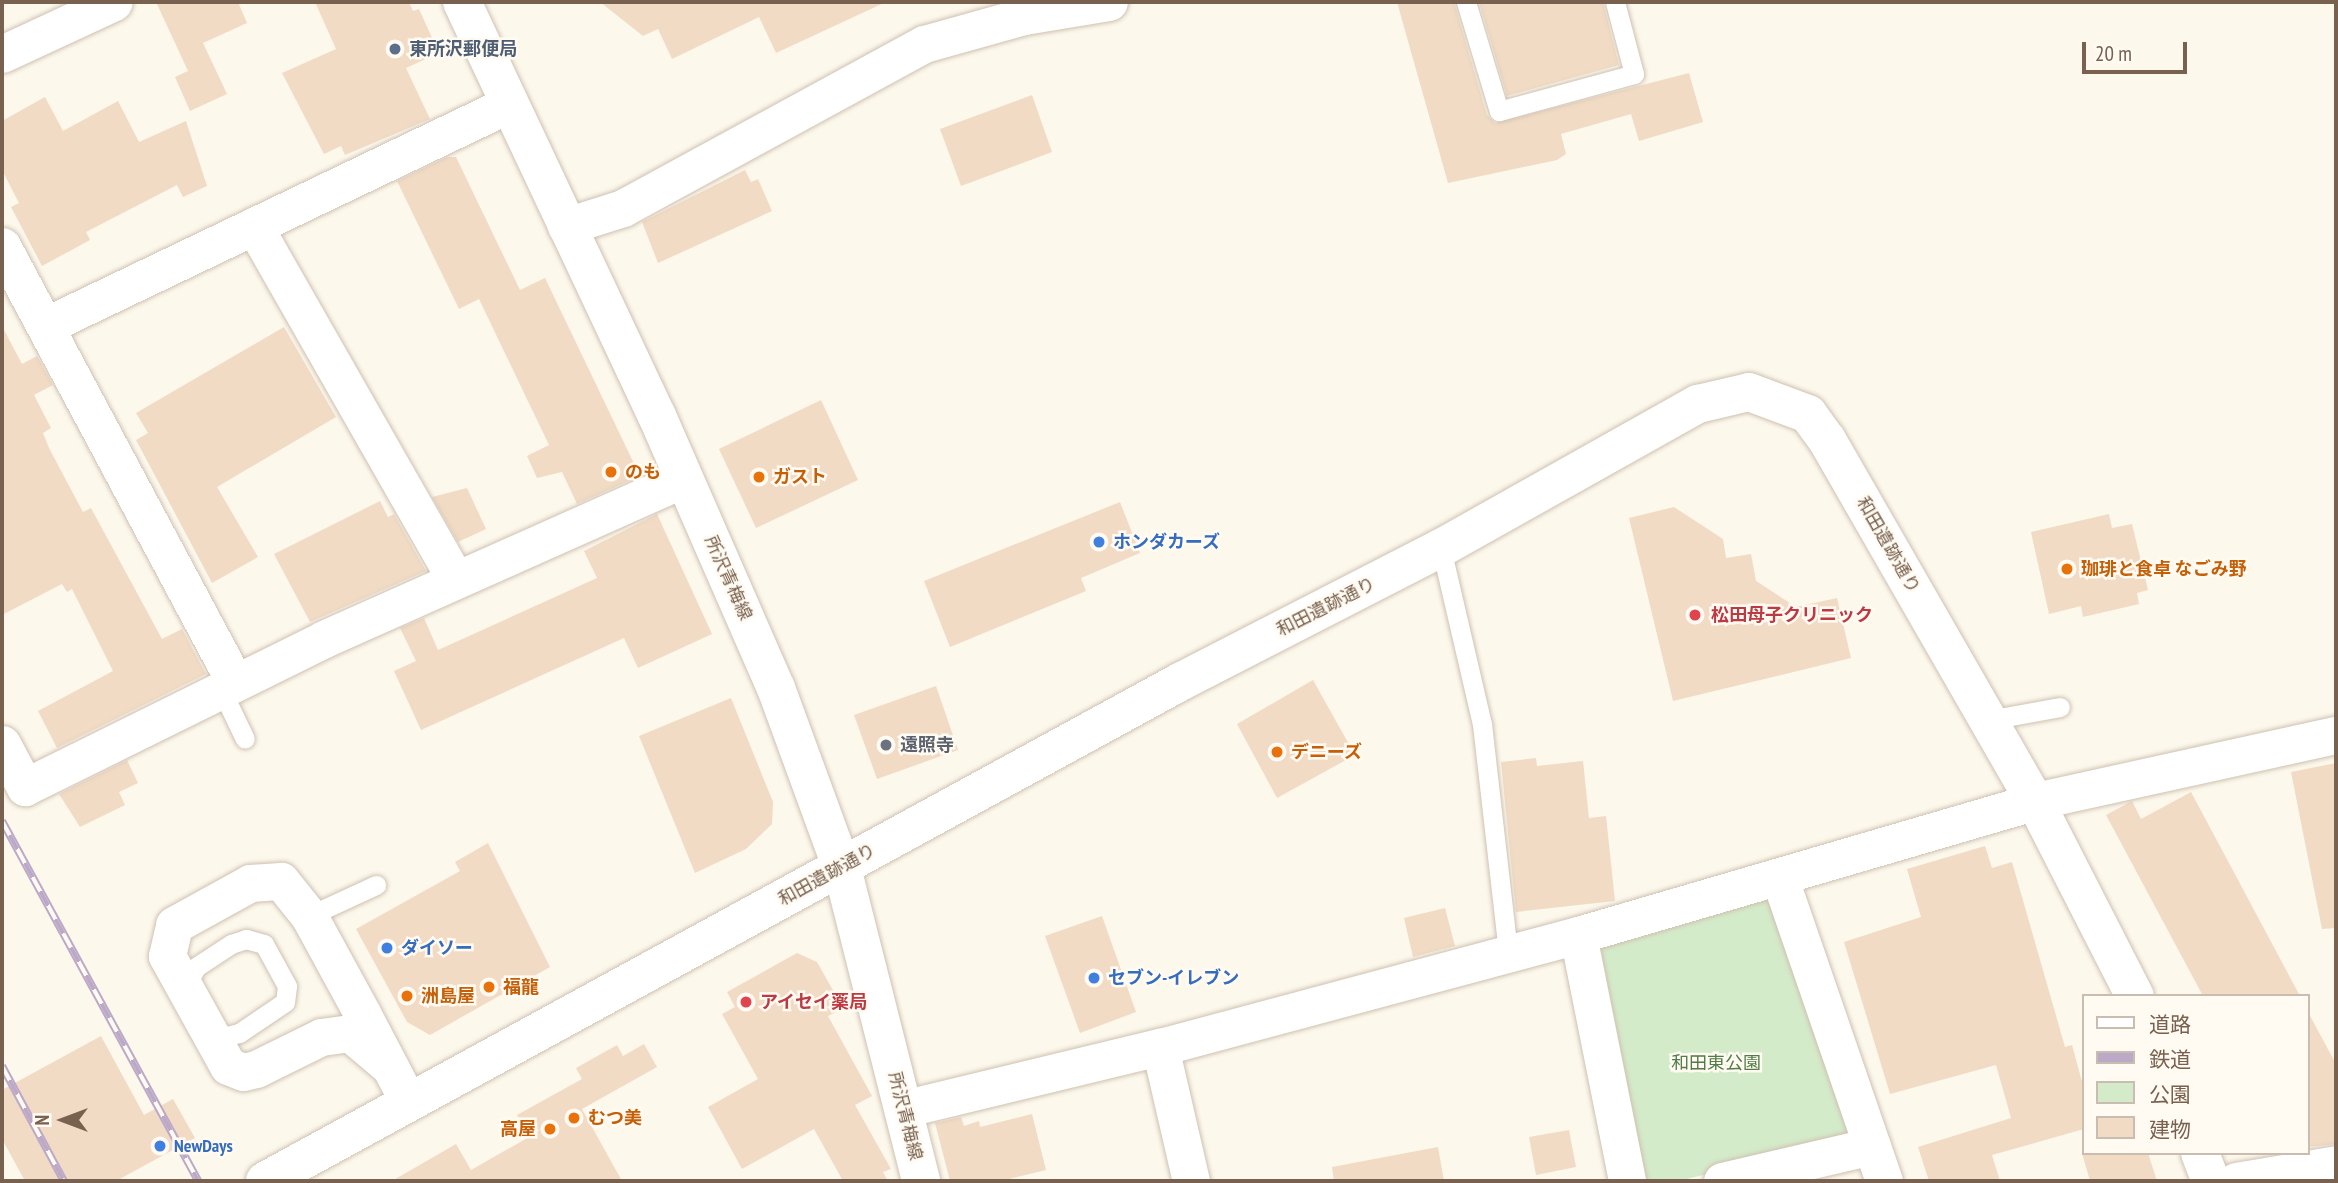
<!DOCTYPE html>
<html>
<head>
<meta charset="utf-8">
<style>
	body { margin:0 }
	#map { position:relative; width:2338px; height:1183px; overflow:hidden; background:#fcf8ec; font-family:"PT Sans Narrow","Noto Sans JP",sans-serif }
	div>[style] { position:absolute }
	[style*='--x'] { left:calc(var(--x)*1px); top:calc(var(--y)*1px); width:calc(var(--w)*1px); rotate:calc(var(--a)*1deg) }
	.green>* { inset:0; background:#d4ebca }
	.building>* { inset:0; background:#f1dbc5 }
	.roads { filter:drop-shadow(0 0 2px #cfc1b1) drop-shadow(0 0 2px #cfc1b1) }
	.service>* { height:19px; margin:-9.5px; padding:0 9.5px; transform-origin:9.5px; border-radius:9.5px; background:#fff }
	.minor>* { height:37px; margin:-18.5px; padding:0 18.5px; transform-origin:18.5px; border-radius:18.5px; background:#fff }
	.tertiary>* { height:38px; margin:-19px; padding:0 19px; transform-origin:19px; border-radius:19px; background:#fff }
	.secondary>* { height:38px; margin:-19px; padding:0 19px; transform-origin:19px; border-radius:19px; background:#fff }
	.rail>* { height:8px; margin-top:-4px; transform-origin:0; background:repeating-linear-gradient(90deg,#fffbf3 0 16px,#bca9c8 0 32px); box-sizing:border-box; border-block:2px solid #bca9c8 }
	.dots>* { width:19px; height:19px; translate:-50% -50%; box-sizing:border-box; border:4px solid #fffbf3; border-radius:50% }
	span { translate:-50% -50%; white-space:nowrap; text-align:center; line-height:1.15; -webkit-text-stroke:5px #fffbf3; paint-order:stroke }
	.service-label { font-size:18px; color:#4e5e75; font-weight:700 }
	.left { translate:0 -50%; text-align:left }
	.food-label { font-size:18px; color:#c56008; font-weight:700 }
	.right { translate:-100% -50%; text-align:right }
	.shop-label { font-size:18px; color:#366cbe; font-weight:700 }
	.street-label { font-size:18px; color:#78614f }
	.health-label { font-size:18px; color:#be3a42; font-weight:700 }
	.worship-label { font-size:18px; color:#5b616d; font-weight:700 }
	.park-label { font-size:18px; color:#527d47 }
	.frame { position:absolute; inset:0; border:4px solid #78614f; pointer-events:none }
	.legend { position:absolute; left:2082px; top:994px; width:228px; height:161px; box-sizing:border-box; background:#fffbf3; border:2px solid #c9bdb1; margin:0; padding:9px 12px; list-style:none; font-size:21px; color:#78614f }
	.legend li { display:flex; align-items:center; gap:14px; height:35px }
	.legend b { width:35px; border:2px solid #c9bdb1 }
	.north { position:absolute; left:28px; top:1085px; width:70px; height:70px; -webkit-text-stroke:5px #fffbf3; paint-order:stroke; rotate:270deg; font-size:19px; font-weight:700; line-height:28px; text-align:center; color:#78614f }
	.north::after { content:''; display:block; margin:auto; width:24px; height:32px; background:#78614f; clip-path:polygon(50% 0,100% 100%,50% 72%,0 100%) }
	.scale { position:absolute; left:2082px; top:42px; width:105px; height:32px; box-sizing:border-box; border:4px solid #78614f; border-top:0; padding-left:9px; font-size:21px; line-height:24px; white-space:nowrap; color:#78614f; -webkit-text-stroke:5px #fffbf3; paint-order:stroke }
</style>
</head>
<body>
<div id="map">
	<div class="green">
		<i style="clip-path:polygon(1772px 895px,1850px 1140px,1678px 1181px,1633px 1181px,1587px 944px)"></i>
	</div>
	<div class="building">
		<i style="clip-path:polygon(156px 2px,238px 2px,247px 23px,203px 43px,227px 94px,190px 111px,175px 77px,188px 71px)"></i>
		<i style="clip-path:polygon(315px 2px,409px 2px,413px 11px,419px 9px,439px 53px,406px 68px,430px 119px,345px 155px,341px 146px,324px 154px,282px 73px,336px 49px)"></i>
		<i style="clip-path:polygon(600px 2px,886px 2px,776px 53px,759px 17px,672px 59px,658px 29px,643px 36px)"></i>
		<i style="clip-path:polygon(1397px 2px,1454px 2px,1487px 115px,1495px 123px,1689px 73px,1703px 122px,1639px 141px,1631px 114px,1561px 134px,1566px 154px,1557px 160px,1448px 183px)"></i>
		<i style="clip-path:polygon(1479px 2px,1603px 2px,1619px 65px,1507px 96px)"></i>
		<i style="clip-path:polygon(1032px 95px,1052px 152px,961px 186px,940px 129px)"></i>
		<i style="clip-path:polygon(45px 97px,63px 131px,118px 101px,139px 142px,186px 121px,207px 186px,183px 197px,177px 185px,86px 232px,90px 240px,42px 266px,11px 207px,19px 203px,2px 170px,2px 121px)"></i>
		<i style="clip-path:polygon(447px 157px,456px 157px,520px 290px,545px 278px,640px 476px,577px 504px,562px 472px,537px 478px,527px 456px,549px 445px,479px 299px,459px 309px,397px 181px)"></i>
		<i style="clip-path:polygon(745px 170px,751px 182px,758px 179px,772px 211px,658px 263px,642px 222px)"></i>
		<i style="clip-path:polygon(2px 326px,22px 364px,37px 356px,53px 385px,34px 395px,51px 428px,43px 433px,49px 448px,83px 512px,91px 508px,162px 639px,182px 629px,206px 674px,57px 748px,38px 711px,113px 671px,72px 589px,67px 592px,62px 584px,2px 615px)"></i>
		<i style="clip-path:polygon(284px 327px,336px 417px,217px 487px,258px 557px,212px 583px,136px 440px,148px 433px,136px 413px)"></i>
		<i style="clip-path:polygon(821px 400px,858px 480px,756px 528px,719px 449px)"></i>
		<i style="clip-path:polygon(467px 488px,486px 529px,458px 542px,432px 497px)"></i>
		<i style="clip-path:polygon(380px 501px,388px 517px,394px 514px,426px 571px,310px 622px,274px 554px)"></i>
		<i style="clip-path:polygon(1120px 502px,1140px 553px,1081px 578px,1086px 591px,950px 647px,924px 581px)"></i>
		<i style="clip-path:polygon(1674px 507px,1723px 539px,1726px 558px,1751px 554px,1756px 581px,1796px 607px,1837px 598px,1851px 658px,1673px 701px,1629px 518px)"></i>
		<i style="clip-path:polygon(657px 514px,712px 634px,638px 668px,624px 638px,421px 730px,394px 671px,416px 661px,400px 628px,424px 618px,438px 650px,597px 578px,584px 551px)"></i>
		<i style="clip-path:polygon(2109px 514px,2112px 528px,2132px 524px,2148px 590px,2137px 593px,2139px 604px,2083px 617px,2081px 606px,2049px 614px,2031px 532px)"></i>
		<i style="clip-path:polygon(1313px 680px,1355px 755px,1277px 798px,1237px 724px)"></i>
		<i style="clip-path:polygon(936px 686px,958px 750px,877px 779px,854px 715px)"></i>
		<i style="clip-path:polygon(731px 698px,773px 802px,772px 824px,746px 849px,695px 873px,639px 736px)"></i>
		<i style="clip-path:polygon(1536px 758px,1537px 766px,1583px 761px,1589px 818px,1606px 816px,1615px 901px,1516px 912px,1501px 762px)"></i>
		<i style="clip-path:polygon(127px 760px,138px 783px,119px 792px,125px 805px,80px 827px,59px 794px)"></i>
		<i style="clip-path:polygon(2336px 763px,2336px 928px,2322px 929px,2291px 772px)"></i>
		<i style="clip-path:polygon(2191px 792px,2300px 996px,2203px 996px,2106px 815px,2132px 801px,2141px 819px)"></i>
		<i style="clip-path:polygon(488px 843px,550px 967px,430px 1035px,407px 1022px,356px 929px,460px 871px,455px 862px)"></i>
		<i style="clip-path:polygon(1985px 846px,1992px 868px,2012px 862px,2065px 1047px,2072px 1045px,2084px 1089px,2084px 1129px,1992px 1155px,2000px 1181px,1929px 1181px,1918px 1147px,2011px 1118px,1996px 1065px,1890px 1094px,1844px 942px,1921px 917px,1907px 869px)"></i>
		<i style="clip-path:polygon(1445px 908px,1455px 946px,1413px 957px,1404px 918px)"></i>
		<i style="clip-path:polygon(1102px 916px,1136px 1012px,1080px 1033px,1045px 936px)"></i>
		<i style="clip-path:polygon(797px 953px,817px 962px,843px 1008px,828px 1016px,872px 1096px,855px 1105px,891px 1169px,883px 1172px,888px 1181px,843px 1181px,814px 1129px,742px 1169px,708px 1107px,758px 1079px,722px 1014px,735px 1007px,727px 992px)"></i>
		<i style="clip-path:polygon(2308px 1012px,2336px 1064px,2336px 1144px,2308px 1147px)"></i>
		<i style="clip-path:polygon(101px 1036px,144px 1115px,173px 1099px,195px 1138px,116px 1181px,25px 1181px,2px 1139px,2px 1090px)"></i>
		<i style="clip-path:polygon(644px 1044px,657px 1067px,582px 1109px,622px 1181px,392px 1181px,456px 1144px,471px 1170px,529px 1137px,517px 1115px,582px 1079px,576px 1068px,617px 1045px,623px 1056px)"></i>
		<i style="clip-path:polygon(1032px 1114px,1046px 1170px,1001px 1181px,950px 1181px,935px 1123px,961px 1117px,964px 1126px,979px 1121px,980px 1127px)"></i>
		<i style="clip-path:polygon(1569px 1130px,1576px 1167px,1536px 1175px,1529px 1137px)"></i>
		<i style="clip-path:polygon(1438px 1147px,1444px 1181px,1334px 1181px,1332px 1167px)"></i>
		<i style="clip-path:polygon(2082px 1153px,2148px 1153px,2157px 1181px,2090px 1181px)"></i>
	</div>
	<div class="roads">
		<div class="service">
			<i style="--x:1466;--y:2;--w:114;--a:73.2"></i>
			<i style="--x:1499;--y:111;--w:140;--a:-15.3"></i>
			<i style="--x:1634;--y:74;--w:74;--a:-104.8"></i>
			<i style="--x:1441;--y:548;--w:181;--a:76.9"></i>
			<i style="--x:1482;--y:724;--w:230;--a:83.5"></i>
			<i style="--x:221;--y:689;--w:55;--a:64.4"></i>
			<i style="--x:1989;--y:720;--w:72;--a:-10.4"></i>
			<i style="--x:309;--y:916;--w:74;--a:-24.8"></i>
			<i style="--x:184;--y:989;--w:25;--a:-61"></i>
			<i style="--x:196;--y:967;--w:42;--a:-33.3"></i>
			<i style="--x:231;--y:944;--w:16;--a:-18"></i>
			<i style="--x:246;--y:939;--w:19;--a:16"></i>
			<i style="--x:264;--y:944;--w:48;--a:61.3"></i>
			<i style="--x:287;--y:986;--w:16;--a:97"></i>
			<i style="--x:285;--y:1002;--w:55;--a:146"></i>
			<i style="--x:239;--y:1033;--w:12;--a:166"></i>
			<i style="--x:227;--y:1036;--w:20;--a:-165"></i>
		</div>
		<div class="minor">
			<i style="--x:2;--y:54;--w:123;--a:-24.9"></i>
			<i style="--x:254;--y:226;--w:406;--a:60.3"></i>
			<i style="--x:566;--y:226;--w:60;--a:-17.5"></i>
			<i style="--x:623;--y:208;--w:343;--a:-28.6"></i>
			<i style="--x:924;--y:44;--w:104;--a:-15.6"></i>
			<i style="--x:1024;--y:16;--w:86;--a:-9.4"></i>
			<i style="--x:2;--y:246;--w:495;--a:61.9"></i>
			<i style="--x:47;--y:325;--w:512;--a:-25.56"></i>
			<i style="--x:2;--y:744;--w:49;--a:61.9"></i>
			<i style="--x:25;--y:787;--w:334;--a:-26.3"></i>
			<i style="--x:324;--y:639;--w:394;--a:-24"></i>
			<i style="--x:1780;--y:879;--w:319;--a:71"></i>
			<i style="--x:1578;--y:935;--w:251;--a:78.7"></i>
			<i style="--x:1160;--y:1047;--w:138;--a:77"></i>
			<i style="--x:390;--y:1067;--w:52;--a:-139.6"></i>
			<i style="--x:350;--y:1033;--w:29;--a:172"></i>
			<i style="--x:321;--y:1037;--w:72;--a:153.8"></i>
			<i style="--x:256;--y:1069;--w:13;--a:167"></i>
			<i style="--x:243;--y:1072;--w:16;--a:-158"></i>
			<i style="--x:228;--y:1066;--w:126;--a:-119"></i>
			<i style="--x:167;--y:956;--w:32;--a:-77"></i>
			<i style="--x:174;--y:925;--w:87;--a:-28.9"></i>
			<i style="--x:250;--y:883;--w:31;--a:-4"></i>
			<i style="--x:281;--y:881;--w:45;--a:51.3"></i>
			<i style="--x:309;--y:916;--w:113;--a:61.4"></i>
			<i style="--x:363;--y:1015;--w:97;--a:62.4"></i>
			<i style="--x:903;--y:1109;--w:264;--a:-13.6"></i>
			<i style="--x:1160;--y:1047;--w:433;--a:-15"></i>
			<i style="--x:1578;--y:935;--w:476;--a:-16.3"></i>
			<i style="--x:2035;--y:801;--w:308;--a:-12.4"></i>
			<i style="--x:1722;--y:1181;--w:154;--a:-13.1"></i>
			<i style="--x:2236;--y:1181;--w:101;--a:-9.6"></i>
		</div>
		<div class="tertiary">
			<i style="--x:2200;--y:1153;--w:30;--a:69"></i>
			<i style="--x:265;--y:1181;--w:1042;--a:-28.61"></i>
			<i style="--x:1180;--y:682;--w:293;--a:-27.2"></i>
			<i style="--x:1441;--y:548;--w:295;--a:-29.3"></i>
			<i style="--x:1698;--y:404;--w:52;--a:-13.2"></i>
			<i style="--x:1749;--y:392;--w:63;--a:20.4"></i>
			<i style="--x:1808;--y:414;--w:32;--a:54"></i>
			<i style="--x:1827;--y:440;--w:417;--a:60.1"></i>
			<i style="--x:2035;--y:801;--w:219;--a:62.9"></i>
		</div>
		<div class="secondary">
			<i style="--x:462;--y:2;--w:458;--a:64.8"></i>
			<i style="--x:657;--y:416;--w:297;--a:66.4"></i>
			<i style="--x:776;--y:688;--w:192;--a:69.9"></i>
			<i style="--x:842;--y:868;--w:323;--a:75.8"></i>
		</div>
	</div>
	<div class="rail">
		<i style="--x:2;--y:821;--w:410;--a:61.4"></i>
		<i style="--x:2;--y:1066;--w:131;--a:61.7"></i>
	</div>
	<div class="dots">
		<i style="left:395px;top:49px;background:#5c6f8a"></i>
		<i style="left:611px;top:472px;background:#e8710a"></i>
		<i style="left:759px;top:477px;background:#e8710a"></i>
		<i style="left:1099px;top:542px;background:#3f7fe0"></i>
		<i style="left:2067px;top:569px;background:#e8710a"></i>
		<i style="left:1695px;top:615px;background:#e0444e"></i>
		<i style="left:886px;top:745px;background:#6b7280"></i>
		<i style="left:1277px;top:752px;background:#e8710a"></i>
		<i style="left:387px;top:948px;background:#3f7fe0"></i>
		<i style="left:1094px;top:978px;background:#3f7fe0"></i>
		<i style="left:489px;top:987px;background:#e8710a"></i>
		<i style="left:407px;top:996px;background:#e8710a"></i>
		<i style="left:746px;top:1002px;background:#e0444e"></i>
		<i style="left:574px;top:1118px;background:#e8710a"></i>
		<i style="left:550px;top:1129px;background:#e8710a"></i>
		<i style="left:160px;top:1146px;background:#3f7fe0"></i>
	</div>
	<div class="service-label">
		<span class="left" style="left:409px;top:49px">東所沢郵便局</span>
	</div>
	<div class="food-label">
		<span class="left" style="left:625px;top:472px">のも</span>
		<span class="left" style="left:773px;top:477px">ガスト</span>
		<span class="left" style="left:2081px;top:569px">珈琲と食卓 なごみ野</span>
		<span class="left" style="left:1291px;top:752px">デニーズ</span>
		<span class="left" style="left:503px;top:987px">福龍</span>
		<span class="left" style="left:421px;top:996px">洲島屋</span>
		<span class="left" style="left:588px;top:1118px">むつ美</span>
		<span class="right" style="left:536px;top:1129px">高屋</span>
	</div>
	<div class="shop-label">
		<span class="left" style="left:1113px;top:542px">ホンダカーズ</span>
		<span class="left" style="left:401px;top:948px">ダイソー</span>
		<span class="left" style="left:1108px;top:978px">セブン-イレブン</span>
		<span class="left" style="left:174px;top:1146px">NewDays</span>
	</div>
	<div class="street-label">
		<span style="left:1888px;top:545px;rotate:60deg">和田遺跡通り</span>
		<span style="left:728px;top:578px;rotate:66deg">所沢青梅線</span>
		<span style="left:1326px;top:607px;rotate:-27deg">和田遺跡通り</span>
		<span style="left:827px;top:875px;rotate:-29deg">和田遺跡通り</span>
		<span style="left:905px;top:1116px;rotate:76deg">所沢青梅線</span>
	</div>
	<div class="health-label">
		<span class="left" style="left:1711px;top:615px">松田母子クリニック</span>
		<span class="left" style="left:760px;top:1002px">アイセイ薬局</span>
	</div>
	<div class="worship-label">
		<span class="left" style="left:900px;top:745px">遠照寺</span>
	</div>
	<div class="park-label">
		<span style="left:1716px;top:1063px">和田東公園</span>
	</div>
	<div class="frame"></div>
	<ul class="legend">
	<li><b style="height:9px;background:#fff"></b>道路</li>
	<li><b style="height:9px;background:#bca9c8"></b>鉄道</li>
	<li><b style="height:19px;background:#d4ebca"></b>公園</li>
	<li><b style="height:19px;background:#f1dbc5"></b>建物</li>
	</ul>
	<div class="north">N</div>
	<div class="scale">20 m</div>
</div>
</body>
</html>
